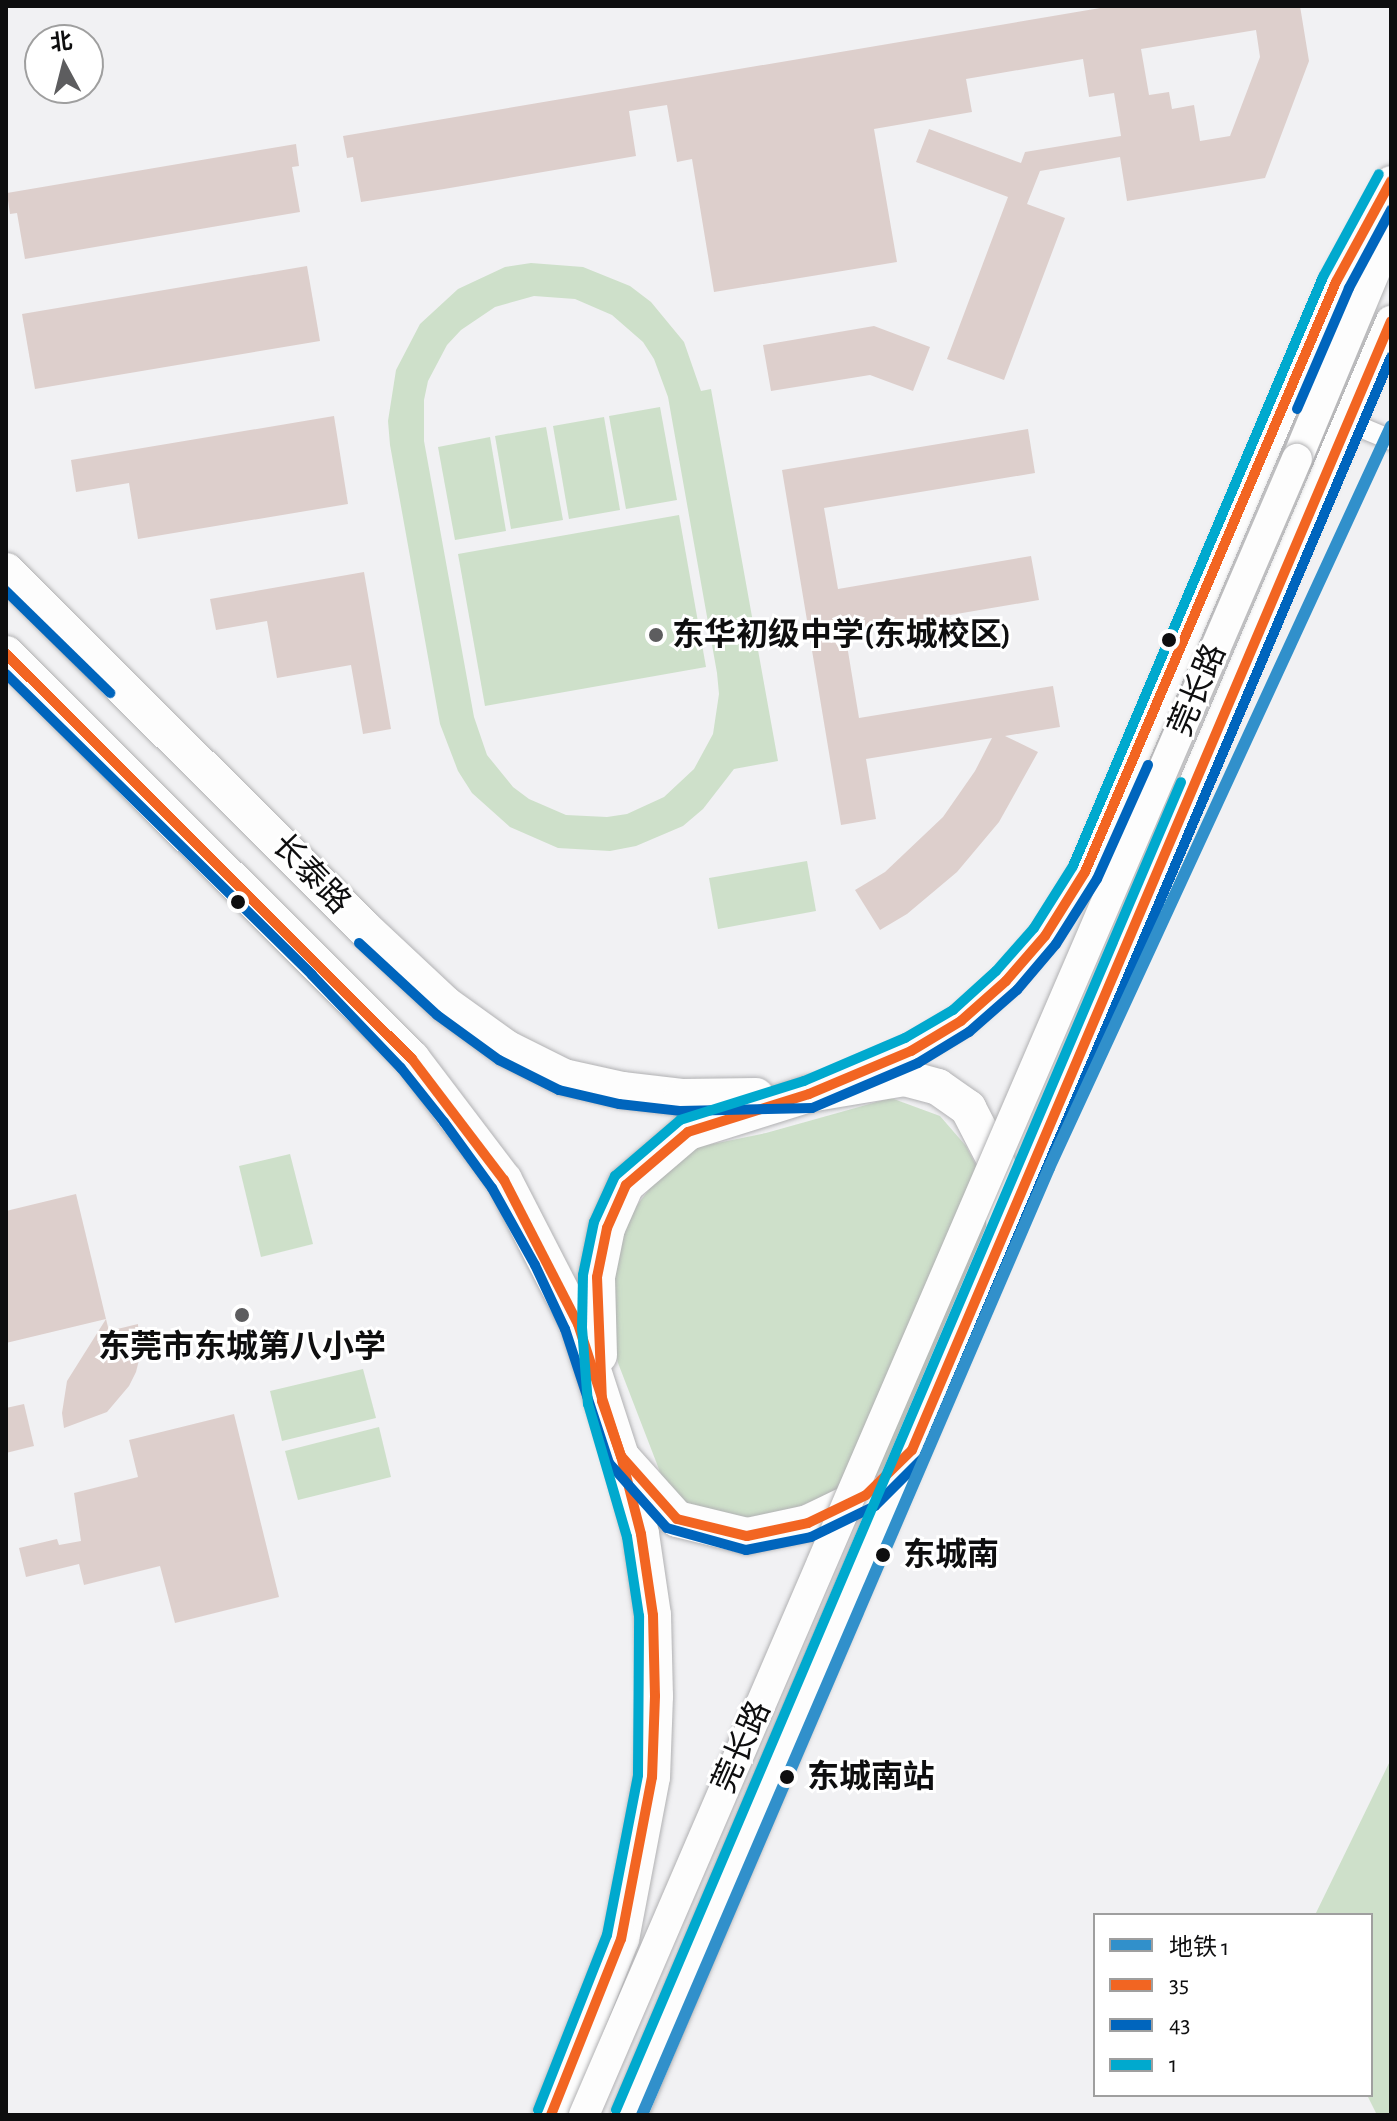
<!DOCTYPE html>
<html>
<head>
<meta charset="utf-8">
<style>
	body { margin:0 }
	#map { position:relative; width:1397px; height:2121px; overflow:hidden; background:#f1f1f3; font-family:"Alegreya Sans","Noto Sans SC",sans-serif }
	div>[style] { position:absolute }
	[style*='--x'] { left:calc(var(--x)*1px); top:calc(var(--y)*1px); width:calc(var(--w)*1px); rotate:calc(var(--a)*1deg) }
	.green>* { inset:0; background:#cee0ca }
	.building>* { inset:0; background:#ddcfcc }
	.roads { filter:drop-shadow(0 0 2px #b1b1b3) drop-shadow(0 0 2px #b1b1b3) }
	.street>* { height:20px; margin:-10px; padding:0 10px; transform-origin:10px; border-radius:10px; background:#fdfdfd }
	.primary>* { height:30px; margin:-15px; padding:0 15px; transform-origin:15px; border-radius:15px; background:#fdfdfd }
	.highway>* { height:36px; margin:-18px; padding:0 18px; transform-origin:18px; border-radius:18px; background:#fdfdfd }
	.bridges { filter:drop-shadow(0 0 2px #b1b1b3) drop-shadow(0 0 2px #b1b1b3) }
	.primary-bridge>* { height:30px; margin:-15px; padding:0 15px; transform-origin:15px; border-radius:15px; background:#fdfdfd }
	.bus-1>* { height:10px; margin:-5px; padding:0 5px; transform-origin:5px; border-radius:5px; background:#f26522 }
	.bus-2>* { height:10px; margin:-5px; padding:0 5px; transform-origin:5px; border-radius:5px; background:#0065bd }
	.bus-3>* { height:10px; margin:-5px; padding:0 5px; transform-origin:5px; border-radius:5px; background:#00a9ce }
	.metro-1>* { height:12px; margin:-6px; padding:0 6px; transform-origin:6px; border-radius:6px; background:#3190cb }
	.dots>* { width:22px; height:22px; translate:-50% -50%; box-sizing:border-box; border:4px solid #fff; border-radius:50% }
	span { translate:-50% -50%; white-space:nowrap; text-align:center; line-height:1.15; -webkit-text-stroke:6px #fff; paint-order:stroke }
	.poi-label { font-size:32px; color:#0e0e0f; font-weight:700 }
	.left { translate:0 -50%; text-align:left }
	.street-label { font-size:32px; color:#0e0e0f }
	.stop-label { font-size:32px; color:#0e0e0f; font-weight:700 }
	.frame { position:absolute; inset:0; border:8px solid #0e0e0f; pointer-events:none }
	.legend { position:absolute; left:1093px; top:1913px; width:280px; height:184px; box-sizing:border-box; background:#fff; border:2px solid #9f9f9f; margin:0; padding:10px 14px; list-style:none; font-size:24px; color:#0e0e0f }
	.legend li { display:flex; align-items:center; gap:16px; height:40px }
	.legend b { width:40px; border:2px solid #9f9f9f }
	.north { position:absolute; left:24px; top:24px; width:80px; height:80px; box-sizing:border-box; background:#fff; border:2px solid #9f9f9f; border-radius:50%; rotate:353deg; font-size:22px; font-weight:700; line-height:32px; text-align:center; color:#0e0e0f }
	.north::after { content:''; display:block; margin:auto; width:28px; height:36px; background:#5d5d5f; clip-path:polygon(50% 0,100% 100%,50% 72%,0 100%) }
</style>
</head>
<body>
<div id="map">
	<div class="green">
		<i style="clip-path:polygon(evenodd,531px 263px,583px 267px,630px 286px,651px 302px,684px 342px,701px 391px,711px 389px,778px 761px,734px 769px,703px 809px,683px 826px,636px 846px,610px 851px,558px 848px,510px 827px,472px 793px,458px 771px,440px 724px,390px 445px,388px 421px,396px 370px,420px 324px,458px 289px,505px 267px,531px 263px,534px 296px,575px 299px,612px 315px,643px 342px,654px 359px,668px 397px,717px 673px,719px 694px,713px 734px,694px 769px,664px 797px,627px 814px,607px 817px,566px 815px,529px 799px,513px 787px,487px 755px,474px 717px,424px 441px,424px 400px,428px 381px,447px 345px,461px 330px,495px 307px,534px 296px)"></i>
		<i style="clip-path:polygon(660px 407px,677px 500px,626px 509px,609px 416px)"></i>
		<i style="clip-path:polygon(604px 417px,620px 510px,569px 519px,553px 426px)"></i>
		<i style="clip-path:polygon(546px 427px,563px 520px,511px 529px,495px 436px)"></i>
		<i style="clip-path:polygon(490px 437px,506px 531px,455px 540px,438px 447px)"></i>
		<i style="clip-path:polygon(679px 515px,706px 667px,485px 706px,458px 554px)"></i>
		<i style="clip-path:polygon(807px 861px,816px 911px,718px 929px,709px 878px)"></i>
		<i style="clip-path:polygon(891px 1098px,940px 1116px,966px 1146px,991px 1195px,984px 1246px,907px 1440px,875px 1477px,766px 1519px,713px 1518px,672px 1503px,618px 1363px,605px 1305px,615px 1234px,657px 1179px,693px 1148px,766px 1133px)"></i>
		<i style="clip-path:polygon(290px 1154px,313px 1244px,261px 1257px,239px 1166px)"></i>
		<i style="clip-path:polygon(363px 1369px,376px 1418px,282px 1441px,270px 1391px)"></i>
		<i style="clip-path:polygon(379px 1427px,391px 1477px,298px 1500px,285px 1451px)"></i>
		<i style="clip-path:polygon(1391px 1759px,1391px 2115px,1377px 2115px,1367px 2095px,1371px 2095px,1371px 1915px,1315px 1915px)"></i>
	</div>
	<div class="building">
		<i style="clip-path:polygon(evenodd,1112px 6px,1300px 6px,1309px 61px,1265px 178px,1127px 201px,1120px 157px,1040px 171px,1027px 204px,1065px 218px,1004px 380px,947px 359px,1008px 197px,916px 162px,929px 129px,1021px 163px,1025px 152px,1121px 136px,1114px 93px,1089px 97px,1083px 59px,966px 79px,972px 112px,874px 129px,897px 262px,714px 292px,692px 159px,677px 162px,667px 105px,629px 111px,636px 156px,444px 189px,361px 202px,353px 157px,347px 158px,343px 136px,1112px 6px,1256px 30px,1260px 57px,1230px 136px,1200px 141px,1194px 105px,1172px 109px,1169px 92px,1149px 95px,1141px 49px,1256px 30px)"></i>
		<i style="clip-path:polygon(296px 144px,299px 166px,292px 167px,300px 212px,25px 259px,17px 213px,10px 214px,7px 193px)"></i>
		<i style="clip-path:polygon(307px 266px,320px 341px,35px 389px,22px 314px)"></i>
		<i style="clip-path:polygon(874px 326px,930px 347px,913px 391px,870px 375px,771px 391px,763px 345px)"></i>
		<i style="clip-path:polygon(334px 416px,348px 504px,138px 539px,129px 483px,76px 492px,71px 460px)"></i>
		<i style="clip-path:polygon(1028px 429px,1035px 473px,824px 508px,838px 589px,1031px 556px,1039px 600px,845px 633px,859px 718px,1053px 686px,1060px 727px,1005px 736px,1038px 752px,999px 822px,957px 872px,907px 914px,880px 930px,855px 890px,885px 872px,943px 817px,975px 771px,992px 738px,866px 759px,876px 819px,841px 825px,782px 470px)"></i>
		<i style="clip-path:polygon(364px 572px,391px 729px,363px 734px,351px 665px,277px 678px,267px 621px,216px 630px,210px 599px)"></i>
		<i style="clip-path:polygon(76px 1194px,106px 1319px,6px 1343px,6px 1211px)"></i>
		<i style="clip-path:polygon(106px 1319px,109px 1331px,138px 1324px,140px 1356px,136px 1372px,129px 1386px,107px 1412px,64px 1428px,62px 1413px,67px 1381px)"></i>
		<i style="clip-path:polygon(24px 1404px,34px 1446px,6px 1453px,6px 1408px)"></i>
		<i style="clip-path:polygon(234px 1414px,279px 1597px,175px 1623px,160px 1566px,84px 1585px,79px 1564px,26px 1577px,19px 1548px,57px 1539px,59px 1545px,81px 1541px,74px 1493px,138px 1477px,129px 1440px)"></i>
	</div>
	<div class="roads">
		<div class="street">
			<i style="--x:1348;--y:422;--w:47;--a:22.7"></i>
		</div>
		<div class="primary">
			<i style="--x:1297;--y:459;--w:245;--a:-67.4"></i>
			<i style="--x:848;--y:1079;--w:69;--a:-24"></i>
			<i style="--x:911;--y:1051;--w:58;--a:-31"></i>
			<i style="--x:961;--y:1021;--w:60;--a:-41.6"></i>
			<i style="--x:1006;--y:981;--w:60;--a:-49.1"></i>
			<i style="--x:1045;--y:936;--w:75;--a:-58"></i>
			<i style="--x:1085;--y:872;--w:641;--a:-66.95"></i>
			<i style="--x:1336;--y:282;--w:115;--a:-61.4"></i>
			<i style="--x:1005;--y:1228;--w:986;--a:-66.95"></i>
		</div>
		<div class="highway">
			<i style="--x:6;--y:571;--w:504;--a:44.92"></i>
			<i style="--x:363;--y:927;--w:112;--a:43.2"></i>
			<i style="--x:445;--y:1004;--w:75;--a:35.8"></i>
			<i style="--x:506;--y:1048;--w:65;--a:26.6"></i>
			<i style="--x:564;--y:1077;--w:59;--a:12.6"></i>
			<i style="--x:622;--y:1090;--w:60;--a:6.7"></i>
			<i style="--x:682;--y:1097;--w:74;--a:-0.8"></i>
			<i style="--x:6;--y:654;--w:573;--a:44.93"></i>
			<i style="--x:412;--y:1059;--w:152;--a:52.8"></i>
			<i style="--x:504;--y:1180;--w:162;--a:62.8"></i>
			<i style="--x:578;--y:1324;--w:139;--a:72"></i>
			<i style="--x:621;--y:1456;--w:81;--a:75.6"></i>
			<i style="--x:641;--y:1534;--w:82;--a:81.6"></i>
			<i style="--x:653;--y:1615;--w:81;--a:88.6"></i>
			<i style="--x:655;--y:1696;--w:81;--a:92.1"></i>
			<i style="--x:652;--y:1777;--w:165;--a:100.8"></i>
			<i style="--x:621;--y:1939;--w:189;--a:111.7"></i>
			<i style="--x:599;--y:1355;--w:78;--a:-91.5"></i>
			<i style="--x:597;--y:1277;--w:50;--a:-78.5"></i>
			<i style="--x:607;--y:1228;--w:47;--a:-66.2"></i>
			<i style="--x:626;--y:1185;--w:82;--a:-40.5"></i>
			<i style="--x:688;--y:1132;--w:127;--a:-17.4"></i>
			<i style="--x:809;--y:1094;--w:97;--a:-9.5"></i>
			<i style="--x:905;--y:1078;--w:34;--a:15"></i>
			<i style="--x:938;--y:1087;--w:37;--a:35"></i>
			<i style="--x:968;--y:1108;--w:63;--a:62.6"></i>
			<i style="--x:997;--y:1164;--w:64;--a:82.9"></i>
			<i style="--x:1005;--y:1228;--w:963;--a:112.97"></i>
			<i style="--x:624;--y:1460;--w:79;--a:48.1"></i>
			<i style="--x:677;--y:1519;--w:72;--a:13.7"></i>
			<i style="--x:747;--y:1536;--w:62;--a:-12"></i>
			<i style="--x:808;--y:1523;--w:67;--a:-25.8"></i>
		</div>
	</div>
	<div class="bridges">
		<div class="primary-bridge">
			<i style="--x:584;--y:2115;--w:1803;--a:-66.71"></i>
		</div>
	</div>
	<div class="bus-1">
		<i style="--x:1391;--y:181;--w:115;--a:118.6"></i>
		<i style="--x:1336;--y:282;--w:641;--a:113.05"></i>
		<i style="--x:1085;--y:872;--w:75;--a:122"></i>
		<i style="--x:1045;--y:936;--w:60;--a:130.9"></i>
		<i style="--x:1006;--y:981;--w:60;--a:138.4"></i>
		<i style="--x:961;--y:1021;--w:58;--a:149"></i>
		<i style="--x:911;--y:1051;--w:111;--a:157.1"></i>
		<i style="--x:809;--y:1094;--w:127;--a:162.6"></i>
		<i style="--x:688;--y:1132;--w:82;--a:139.5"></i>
		<i style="--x:626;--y:1185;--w:47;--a:113.8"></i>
		<i style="--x:607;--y:1228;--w:50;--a:101.5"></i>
		<i style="--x:597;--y:1277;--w:124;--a:87.7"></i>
		<i style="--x:602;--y:1401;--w:58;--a:70.9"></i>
		<i style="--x:621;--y:1456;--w:84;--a:48.4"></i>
		<i style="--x:677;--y:1519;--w:72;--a:13.7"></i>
		<i style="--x:747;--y:1536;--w:62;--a:-12"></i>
		<i style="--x:808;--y:1523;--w:64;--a:-25.8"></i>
		<i style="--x:866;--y:1495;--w:64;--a:-44.4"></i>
		<i style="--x:912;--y:1450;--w:1226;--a:-67.01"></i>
		<i style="--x:6;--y:654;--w:573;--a:44.93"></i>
		<i style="--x:412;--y:1059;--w:152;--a:52.8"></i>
		<i style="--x:504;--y:1180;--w:162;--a:62.8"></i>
		<i style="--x:578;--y:1324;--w:139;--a:72"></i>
		<i style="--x:621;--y:1456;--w:81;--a:75.6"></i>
		<i style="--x:641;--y:1534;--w:82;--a:81.6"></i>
		<i style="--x:653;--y:1615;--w:81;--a:88.6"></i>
		<i style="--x:655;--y:1696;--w:81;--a:92.1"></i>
		<i style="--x:652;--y:1777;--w:165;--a:100.8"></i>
		<i style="--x:621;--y:1939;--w:189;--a:111.7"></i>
	</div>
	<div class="bus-2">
		<i style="--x:1297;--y:409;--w:132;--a:-66.7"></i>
		<i style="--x:1349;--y:288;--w:89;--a:-61.7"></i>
		<i style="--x:6;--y:591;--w:146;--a:44.4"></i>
		<i style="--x:6;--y:674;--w:429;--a:44.5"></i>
		<i style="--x:312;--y:975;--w:129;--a:46.3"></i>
		<i style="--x:401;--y:1068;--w:69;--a:51.5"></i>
		<i style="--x:444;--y:1122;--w:82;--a:54"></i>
		<i style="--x:492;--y:1188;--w:88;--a:60.8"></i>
		<i style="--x:535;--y:1265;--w:71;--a:64.9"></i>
		<i style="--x:565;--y:1329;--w:141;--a:71.8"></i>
		<i style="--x:609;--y:1463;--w:87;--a:48.3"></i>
		<i style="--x:667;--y:1528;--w:82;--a:15.6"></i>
		<i style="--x:746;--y:1550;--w:66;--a:-11.3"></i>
		<i style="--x:811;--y:1537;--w:71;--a:-25.8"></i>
		<i style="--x:875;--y:1506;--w:69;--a:-45"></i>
		<i style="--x:924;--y:1457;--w:1195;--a:-67"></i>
		<i style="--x:359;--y:943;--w:106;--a:42.7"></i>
		<i style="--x:437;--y:1015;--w:77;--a:36"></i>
		<i style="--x:499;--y:1060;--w:67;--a:26.6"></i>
		<i style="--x:559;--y:1090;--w:62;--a:13.1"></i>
		<i style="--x:619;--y:1104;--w:61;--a:6.5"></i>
		<i style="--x:680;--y:1111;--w:132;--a:-1.3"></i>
		<i style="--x:812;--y:1108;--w:115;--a:-23"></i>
		<i style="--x:918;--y:1063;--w:60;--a:-31.3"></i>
		<i style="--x:969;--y:1032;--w:64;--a:-41.2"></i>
		<i style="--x:1017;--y:990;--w:60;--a:-49.7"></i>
		<i style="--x:1056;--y:944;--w:77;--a:-57.8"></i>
		<i style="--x:1097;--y:879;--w:125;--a:-65.9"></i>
	</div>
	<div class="bus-3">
		<i style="--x:538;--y:2110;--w:188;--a:-68.5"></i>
		<i style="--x:607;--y:1935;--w:163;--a:-79"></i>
		<i style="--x:638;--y:1775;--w:159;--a:-89.6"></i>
		<i style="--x:639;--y:1616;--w:80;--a:-98.6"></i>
		<i style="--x:627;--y:1537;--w:139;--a:-106.3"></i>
		<i style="--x:588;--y:1404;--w:76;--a:-94.5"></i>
		<i style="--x:582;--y:1328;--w:53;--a:-88.9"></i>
		<i style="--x:583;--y:1275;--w:54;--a:-78.3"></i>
		<i style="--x:594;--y:1222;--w:51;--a:-65.5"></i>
		<i style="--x:615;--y:1176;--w:86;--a:-40.7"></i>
		<i style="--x:680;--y:1120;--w:130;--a:-17.5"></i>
		<i style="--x:804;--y:1081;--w:110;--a:-23.1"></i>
		<i style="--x:905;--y:1038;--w:56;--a:-30.3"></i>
		<i style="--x:953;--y:1010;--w:58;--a:-42.2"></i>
		<i style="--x:996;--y:971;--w:57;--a:-48.5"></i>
		<i style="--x:1034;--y:928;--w:73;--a:-57.8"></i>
		<i style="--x:1073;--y:866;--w:640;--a:-67"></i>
		<i style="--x:1323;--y:277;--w:117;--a:-61.5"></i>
		<i style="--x:616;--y:2110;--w:1443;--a:-66.95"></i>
	</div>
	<div class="metro-1">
		<i style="--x:642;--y:2115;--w:1031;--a:-66.74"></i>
		<i style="--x:1049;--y:1168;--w:817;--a:-65.25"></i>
	</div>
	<div class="dots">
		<i style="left:656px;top:635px;background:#5d5d5f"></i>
		<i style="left:1169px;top:640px;background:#0e0e0f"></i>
		<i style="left:238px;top:902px;background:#0e0e0f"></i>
		<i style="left:242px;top:1315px;background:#5d5d5f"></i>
		<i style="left:883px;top:1555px;background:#0e0e0f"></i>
		<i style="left:787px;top:1777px;background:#0e0e0f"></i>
	</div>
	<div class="poi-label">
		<span class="left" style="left:672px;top:635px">东华初级中学(东城校区)</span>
		<span style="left:242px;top:1347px">东莞市东城第八小学</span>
	</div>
	<div class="street-label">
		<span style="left:1198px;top:690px;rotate:-67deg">莞长路</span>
		<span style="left:311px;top:874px;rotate:46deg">长泰路</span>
		<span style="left:742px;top:1747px;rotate:-66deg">莞长路</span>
	</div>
	<div class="stop-label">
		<span class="left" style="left:903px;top:1555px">东城南</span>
		<span class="left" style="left:807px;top:1777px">东城南站</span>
	</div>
	<div class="frame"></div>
	<ul class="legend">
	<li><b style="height:10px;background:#3190cb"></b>地铁 1</li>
	<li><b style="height:10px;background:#f26522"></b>35</li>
	<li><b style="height:10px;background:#0065bd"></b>43</li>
	<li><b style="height:10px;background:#00a9ce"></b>1</li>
	</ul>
	<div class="north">北</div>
</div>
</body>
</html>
